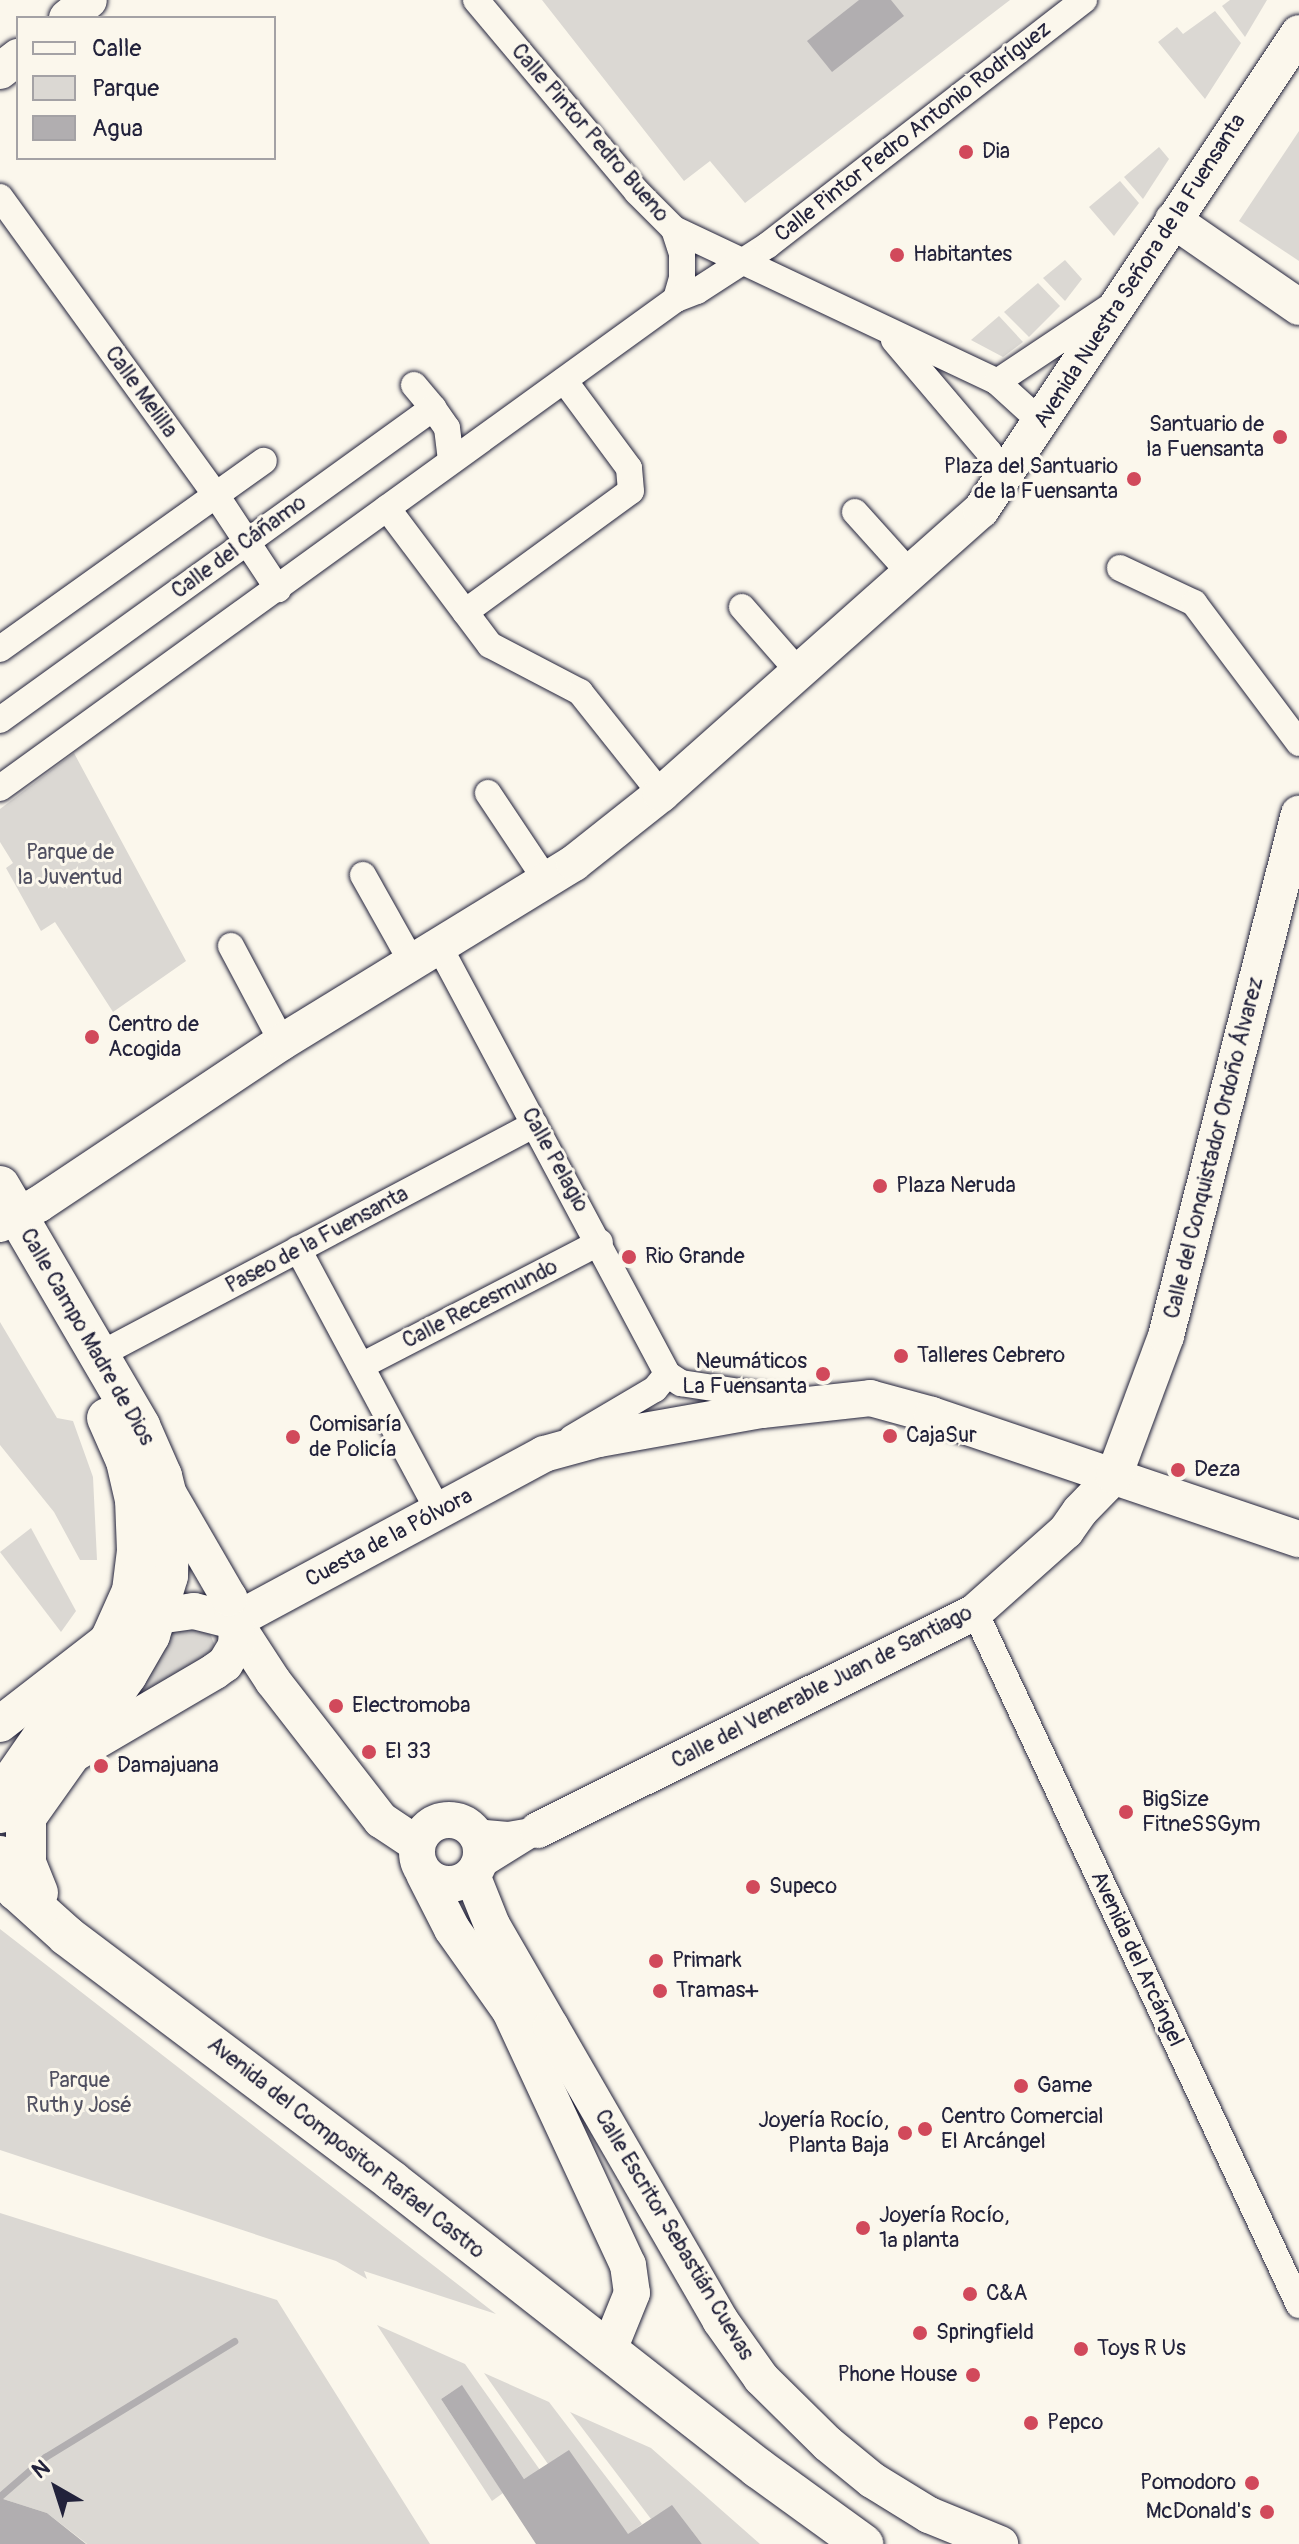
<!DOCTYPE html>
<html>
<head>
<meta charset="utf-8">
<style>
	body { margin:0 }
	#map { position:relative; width:1299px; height:2544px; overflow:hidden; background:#fbf7ec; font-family:Pangolin,sans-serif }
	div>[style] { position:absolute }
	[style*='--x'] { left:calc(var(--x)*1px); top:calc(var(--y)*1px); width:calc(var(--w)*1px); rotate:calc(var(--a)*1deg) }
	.green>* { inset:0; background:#dbd8d3 }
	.water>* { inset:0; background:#b1aeb0 }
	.stream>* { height:7px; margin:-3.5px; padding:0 3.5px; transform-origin:3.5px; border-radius:3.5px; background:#b1aeb0 }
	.roads { filter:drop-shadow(0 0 2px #22223b) drop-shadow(0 0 2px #22223b) }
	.street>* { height:26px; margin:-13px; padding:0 13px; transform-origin:13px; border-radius:13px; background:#fbf7ec }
	.secondary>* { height:36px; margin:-18px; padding:0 18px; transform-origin:18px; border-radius:18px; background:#fbf7ec }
	.secondary>.ring { margin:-18px; padding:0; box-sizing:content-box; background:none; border:36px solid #fbf7ec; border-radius:50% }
	.primary>* { height:40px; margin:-20px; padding:0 20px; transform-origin:20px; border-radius:20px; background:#fbf7ec }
	.dots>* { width:22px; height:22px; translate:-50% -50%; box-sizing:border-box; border:4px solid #fbf7ec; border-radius:50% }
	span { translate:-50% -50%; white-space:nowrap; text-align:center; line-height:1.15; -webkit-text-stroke:6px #fbf7ec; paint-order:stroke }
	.street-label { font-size:22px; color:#22223b }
	.poi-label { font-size:22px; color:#22223b }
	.left { translate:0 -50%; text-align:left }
	.right { translate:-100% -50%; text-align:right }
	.park-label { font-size:22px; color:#505061 }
	.legend { position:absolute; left:16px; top:16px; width:260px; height:144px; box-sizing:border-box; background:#fbf7ec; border:2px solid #a4a2a5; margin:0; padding:10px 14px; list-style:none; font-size:24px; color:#22223b }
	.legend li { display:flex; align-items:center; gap:16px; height:40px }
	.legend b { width:40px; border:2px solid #a4a2a5 }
	.north { position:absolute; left:16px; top:2448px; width:80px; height:80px; -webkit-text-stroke:6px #fbf7ec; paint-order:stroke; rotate:321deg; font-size:22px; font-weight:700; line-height:32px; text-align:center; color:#22223b }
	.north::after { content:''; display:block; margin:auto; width:28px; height:36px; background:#22223b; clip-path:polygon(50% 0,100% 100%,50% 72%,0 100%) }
</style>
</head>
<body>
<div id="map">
	<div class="green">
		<i style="clip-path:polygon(542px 0,1010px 0,745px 203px,710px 161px,684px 181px)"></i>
		<i style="clip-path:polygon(1230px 0,1267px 0,1245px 37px,1222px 6px)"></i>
		<i style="clip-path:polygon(1215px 11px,1241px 43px,1205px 99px,1158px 42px,1177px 27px,1183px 34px)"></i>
		<i style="clip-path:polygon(1299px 131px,1299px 261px,1239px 221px)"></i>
		<i style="clip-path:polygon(1159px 147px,1169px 159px,1143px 199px,1124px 177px)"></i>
		<i style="clip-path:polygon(1120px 181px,1139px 203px,1114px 236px,1089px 207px)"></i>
		<i style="clip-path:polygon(1065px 260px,1082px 279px,1065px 301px,1043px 278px)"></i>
		<i style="clip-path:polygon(1038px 283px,1060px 306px,1029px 337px,1004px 312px)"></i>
		<i style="clip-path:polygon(999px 316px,1023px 342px,1003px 357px,971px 340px)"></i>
		<i style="clip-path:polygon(74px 753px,186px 961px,113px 1012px,55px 922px,41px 931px,6px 868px,13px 863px,0 842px,0 809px)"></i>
		<i style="clip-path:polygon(0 1322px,57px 1418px,73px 1421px,93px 1477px,97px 1560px,80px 1560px,54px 1512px,0 1445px)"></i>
		<i style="clip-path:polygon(31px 1528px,76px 1611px,61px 1632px,0 1552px)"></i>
		<i style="clip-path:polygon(196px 1625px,209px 1631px,215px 1646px,208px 1659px,122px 1710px,171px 1631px)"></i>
		<i style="clip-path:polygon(0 1929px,496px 2314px,364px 2271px,367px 2279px,336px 2261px,0 2150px)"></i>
		<i style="clip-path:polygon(0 2213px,277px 2300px,430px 2544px,87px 2544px,47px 2513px,0 2498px)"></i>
		<i style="clip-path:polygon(377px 2325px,465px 2364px,540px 2470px,524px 2479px,462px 2386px,450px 2393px,441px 2399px,503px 2493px,492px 2501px)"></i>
		<i style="clip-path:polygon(484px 2373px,549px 2402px,642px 2524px,628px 2535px,569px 2451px,548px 2464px)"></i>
		<i style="clip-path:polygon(570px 2412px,651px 2448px,760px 2544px,702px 2544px,672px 2506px,651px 2519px)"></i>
	</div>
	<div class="water">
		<i style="clip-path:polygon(859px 0,891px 0,904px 16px,832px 72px,807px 41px)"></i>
		<i style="clip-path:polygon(462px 2385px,524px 2479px,569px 2450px,628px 2534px,672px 2505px,702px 2544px,536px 2544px,441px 2399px)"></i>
		<i style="clip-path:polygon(0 2498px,47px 2513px,86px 2544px,0 2544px)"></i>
	</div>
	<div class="stream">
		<i style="--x:0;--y:2496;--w:60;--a:-40.9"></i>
		<i style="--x:45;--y:2457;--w:222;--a:-31.5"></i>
	</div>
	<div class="roads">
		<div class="street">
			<i style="--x:476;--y:0;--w:251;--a:50"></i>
			<i style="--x:637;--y:192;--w:52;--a:45"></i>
			<i style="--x:674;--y:229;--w:357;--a:25.3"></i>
			<i style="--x:997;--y:382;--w:59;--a:42.3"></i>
			<i style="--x:0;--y:197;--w:368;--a:54.1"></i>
			<i style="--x:216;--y:495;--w:113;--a:56.6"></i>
			<i style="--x:674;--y:229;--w:26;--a:72"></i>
			<i style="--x:682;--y:254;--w:24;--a:90"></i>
			<i style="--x:682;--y:278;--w:22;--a:106"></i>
			<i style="--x:894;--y:340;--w:147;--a:49.7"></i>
			<i style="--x:989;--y:452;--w:33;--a:67"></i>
			<i style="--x:997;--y:382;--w:137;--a:-33.7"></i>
			<i style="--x:414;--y:385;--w:30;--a:50"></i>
			<i style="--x:387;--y:508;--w:171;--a:53.1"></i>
			<i style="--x:490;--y:645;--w:102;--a:27.6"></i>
			<i style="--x:580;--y:692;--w:130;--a:51.5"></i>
			<i style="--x:855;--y:512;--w:81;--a:48"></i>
			<i style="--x:1120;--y:568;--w:82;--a:25.3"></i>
			<i style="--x:1194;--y:603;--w:175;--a:53.1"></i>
			<i style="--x:742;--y:607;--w:86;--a:48.8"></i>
			<i style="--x:465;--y:612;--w:205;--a:-36.1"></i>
			<i style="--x:631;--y:491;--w:23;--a:-95"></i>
			<i style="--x:629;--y:468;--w:109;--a:-126.5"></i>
			<i style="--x:0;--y:649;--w:324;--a:-35.5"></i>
			<i style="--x:0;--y:720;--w:534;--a:-35.77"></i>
			<i style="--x:433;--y:408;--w:24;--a:55"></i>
			<i style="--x:447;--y:428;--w:33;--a:83"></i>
			<i style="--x:0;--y:788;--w:834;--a:-35.88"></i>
			<i style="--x:676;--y:299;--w:22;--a:-21"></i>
			<i style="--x:697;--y:291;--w:85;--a:-32.9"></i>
			<i style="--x:768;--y:245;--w:400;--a:-37.8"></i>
			<i style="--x:488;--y:793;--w:105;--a:56.3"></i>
			<i style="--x:363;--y:875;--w:102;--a:60.7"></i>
			<i style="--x:231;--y:946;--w:109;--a:62"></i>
			<i style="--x:440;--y:948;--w:483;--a:61.9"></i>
			<i style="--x:667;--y:1374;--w:17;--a:33"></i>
			<i style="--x:681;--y:1383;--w:105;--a:8.7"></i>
			<i style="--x:298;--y:1249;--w:298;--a:61.8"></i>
			<i style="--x:99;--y:1355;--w:493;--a:-27.9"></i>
			<i style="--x:361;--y:1366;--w:269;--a:-27.4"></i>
			<i style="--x:572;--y:1438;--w:96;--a:-30.6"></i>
			<i style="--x:655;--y:1389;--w:19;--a:-51"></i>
			<i style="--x:975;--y:1612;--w:765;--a:64.94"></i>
			<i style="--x:474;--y:1832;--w:34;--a:5"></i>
			<i style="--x:508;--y:1835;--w:22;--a:-10"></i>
			<i style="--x:477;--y:1868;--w:72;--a:-31.9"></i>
		</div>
		<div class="secondary">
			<i style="--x:67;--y:18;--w:28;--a:-39"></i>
			<i style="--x:0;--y:71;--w:23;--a:-38"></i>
			<i style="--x:1173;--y:220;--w:153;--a:34.6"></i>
			<i style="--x:0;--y:1224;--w:44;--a:-27.1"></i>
			<i style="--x:39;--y:1204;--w:292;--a:-33.7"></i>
			<i style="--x:282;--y:1042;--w:342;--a:-31.5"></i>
			<i style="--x:574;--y:863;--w:111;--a:-38.4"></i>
			<i style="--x:661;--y:794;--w:428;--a:-41.6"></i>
			<i style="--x:981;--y:510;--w:573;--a:-56.31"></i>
			<i style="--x:234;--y:1621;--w:352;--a:-28.3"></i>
			<i style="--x:544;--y:1454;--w:57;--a:-15.3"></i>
			<i style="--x:599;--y:1439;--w:166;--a:-10.1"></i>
			<i style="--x:762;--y:1410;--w:109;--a:-6.3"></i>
			<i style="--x:870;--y:1398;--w:64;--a:15.3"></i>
			<i style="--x:932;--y:1415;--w:387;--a:18.7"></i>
			<i style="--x:234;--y:1621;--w:72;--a:57"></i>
			<i style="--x:273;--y:1681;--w:176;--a:52.2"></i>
			<i style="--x:381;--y:1820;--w:43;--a:33.7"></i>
			<i style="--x:0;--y:1724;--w:140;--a:-37.8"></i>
			<i style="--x:111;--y:1638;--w:26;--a:-31"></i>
			<i style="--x:133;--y:1625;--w:27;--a:-20"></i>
			<i style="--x:158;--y:1616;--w:36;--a:-8"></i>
			<i style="--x:194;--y:1611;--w:41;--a:14"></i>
			<i style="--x:67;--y:1758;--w:172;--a:-30.4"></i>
			<i style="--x:215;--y:1671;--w:12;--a:-35"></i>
			<i style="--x:225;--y:1664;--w:21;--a:-59"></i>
			<i style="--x:236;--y:1646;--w:17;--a:-87"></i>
			<i style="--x:237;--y:1629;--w:32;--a:-104"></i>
			<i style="--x:229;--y:1598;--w:124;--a:-120.1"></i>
			<i class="ring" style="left:417px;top:1820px;width:28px;height:28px"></i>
			<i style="--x:538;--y:1830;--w:488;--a:-26.5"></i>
			<i style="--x:975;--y:1612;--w:122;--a:-41.7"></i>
			<i style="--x:1066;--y:1531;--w:24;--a:-55"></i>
			<i style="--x:1080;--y:1511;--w:49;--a:-45.8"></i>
			<i style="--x:1114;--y:1476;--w:149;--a:-69.6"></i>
			<i style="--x:1166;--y:1336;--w:539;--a:-75.71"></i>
			<i style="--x:424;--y:1874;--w:62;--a:63"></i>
			<i style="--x:452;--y:1929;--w:100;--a:54.7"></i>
			<i style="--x:510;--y:2011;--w:280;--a:65.1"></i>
			<i style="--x:628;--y:2265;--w:28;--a:82"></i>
			<i style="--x:632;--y:2293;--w:64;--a:112.1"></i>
			<i style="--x:472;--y:1875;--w:54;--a:68.2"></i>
			<i style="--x:492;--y:1925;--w:118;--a:60"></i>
			<i style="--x:551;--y:2027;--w:338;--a:60"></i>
			<i style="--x:720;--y:2320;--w:71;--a:54.7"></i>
			<i style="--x:761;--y:2378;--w:94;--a:44.6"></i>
			<i style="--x:828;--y:2444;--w:57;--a:39.3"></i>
			<i style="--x:872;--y:2480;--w:67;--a:31.6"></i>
			<i style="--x:929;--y:2515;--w:77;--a:22.2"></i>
		</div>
		<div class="primary">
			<i style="--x:0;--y:1186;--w:278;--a:59.7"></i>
			<i style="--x:140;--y:1426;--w:55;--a:66.3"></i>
			<i style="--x:162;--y:1476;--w:32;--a:76"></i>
			<i style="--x:170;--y:1507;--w:69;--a:91.7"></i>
			<i style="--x:168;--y:1576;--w:62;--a:107"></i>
			<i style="--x:150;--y:1635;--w:46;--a:119.9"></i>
			<i style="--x:127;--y:1675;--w:174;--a:125.4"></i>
			<i style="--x:26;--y:1817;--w:46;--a:90"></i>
			<i style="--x:26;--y:1863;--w:32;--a:68"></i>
			<i style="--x:0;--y:1813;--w:29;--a:-72"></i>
			<i style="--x:9;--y:1785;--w:179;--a:-55.2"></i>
			<i style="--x:111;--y:1638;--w:51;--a:-65.9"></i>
			<i style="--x:132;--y:1591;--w:40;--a:-82.9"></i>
			<i style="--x:137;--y:1551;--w:51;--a:-92.2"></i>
			<i style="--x:135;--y:1500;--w:40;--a:-103"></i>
			<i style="--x:126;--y:1461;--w:47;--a:-113.8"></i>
			<i style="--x:0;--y:1856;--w:38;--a:65"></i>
			<i style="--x:16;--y:1890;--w:69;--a:42"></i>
			<i style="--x:67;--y:1936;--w:407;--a:37"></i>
			<i style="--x:392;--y:2181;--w:465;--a:38.1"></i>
			<i style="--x:758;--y:2468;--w:130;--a:35.9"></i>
		</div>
	</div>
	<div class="dots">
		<i style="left:966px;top:152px;background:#d1495b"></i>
		<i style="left:897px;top:255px;background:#d1495b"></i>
		<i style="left:1280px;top:437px;background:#d1495b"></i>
		<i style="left:1134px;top:479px;background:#d1495b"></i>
		<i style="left:92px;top:1037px;background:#d1495b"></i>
		<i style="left:880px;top:1186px;background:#d1495b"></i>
		<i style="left:629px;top:1257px;background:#d1495b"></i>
		<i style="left:901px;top:1356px;background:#d1495b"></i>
		<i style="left:823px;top:1374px;background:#d1495b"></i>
		<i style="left:890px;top:1436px;background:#d1495b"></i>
		<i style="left:293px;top:1437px;background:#d1495b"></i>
		<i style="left:1178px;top:1470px;background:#d1495b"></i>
		<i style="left:336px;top:1706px;background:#d1495b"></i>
		<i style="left:369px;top:1752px;background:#d1495b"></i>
		<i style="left:101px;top:1766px;background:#d1495b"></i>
		<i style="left:1126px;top:1812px;background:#d1495b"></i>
		<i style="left:753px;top:1887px;background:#d1495b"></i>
		<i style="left:656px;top:1961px;background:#d1495b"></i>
		<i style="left:660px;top:1991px;background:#d1495b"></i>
		<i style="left:1021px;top:2086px;background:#d1495b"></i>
		<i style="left:925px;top:2129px;background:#d1495b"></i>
		<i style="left:905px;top:2133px;background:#d1495b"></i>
		<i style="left:863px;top:2228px;background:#d1495b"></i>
		<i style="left:970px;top:2294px;background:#d1495b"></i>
		<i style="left:920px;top:2333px;background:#d1495b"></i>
		<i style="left:1081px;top:2349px;background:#d1495b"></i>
		<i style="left:973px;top:2375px;background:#d1495b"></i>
		<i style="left:1031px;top:2423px;background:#d1495b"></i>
		<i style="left:1252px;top:2483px;background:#d1495b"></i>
		<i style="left:1267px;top:2512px;background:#d1495b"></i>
	</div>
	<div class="street-label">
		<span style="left:913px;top:132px;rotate:-38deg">Calle Pintor Pedro Antonio Rodríguez</span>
		<span style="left:590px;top:133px;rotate:49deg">Calle Pintor Pedro Bueno</span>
		<span style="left:1140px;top:271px;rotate:-57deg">Avenida Nuestra Señora de la Fuensanta</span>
		<span style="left:141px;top:392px;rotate:54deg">Calle Melilla</span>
		<span style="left:239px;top:547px;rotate:-36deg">Calle del Cáñamo</span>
		<span style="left:1214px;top:1148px;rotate:-76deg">Calle del Conquistador Ordoño Álvarez</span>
		<span style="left:555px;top:1160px;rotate:61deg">Calle Pelagio</span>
		<span style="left:317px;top:1240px;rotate:-28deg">Paseo de la Fuensanta</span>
		<span style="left:480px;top:1304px;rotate:-27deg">Calle Recesmundo</span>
		<span style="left:87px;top:1337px;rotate:60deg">Calle Campo Madre de Dios</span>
		<span style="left:389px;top:1538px;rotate:-28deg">Cuesta de la Pólvora</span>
		<span style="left:822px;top:1687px;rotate:-27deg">Calle del Venerable Juan de Santiago</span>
		<span style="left:1137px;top:1959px;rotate:65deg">Avenida del Arcángel</span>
		<span style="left:346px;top:2148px;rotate:38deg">Avenida del Compositor Rafael Castro</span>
		<span style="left:674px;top:2235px;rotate:59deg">Calle Escritor Sebastián Cuevas</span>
	</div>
	<div class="poi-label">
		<span class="left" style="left:982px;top:152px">Dia</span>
		<span class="left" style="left:913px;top:255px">Habitantes</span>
		<span class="right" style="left:1264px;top:437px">Santuario de<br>la Fuensanta</span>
		<span class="right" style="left:1118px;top:479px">Plaza del Santuario<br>de la Fuensanta</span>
		<span class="left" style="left:108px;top:1037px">Centro de<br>Acogida</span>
		<span class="left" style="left:896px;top:1186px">Plaza Neruda</span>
		<span class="left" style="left:645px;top:1257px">Rio Grande</span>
		<span class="left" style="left:917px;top:1356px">Talleres Cebrero</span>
		<span class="right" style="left:807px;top:1374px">Neumáticos<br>La Fuensanta</span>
		<span class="left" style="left:309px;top:1437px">Comisaría<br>de Policía</span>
		<span class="left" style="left:906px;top:1436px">CajaSur</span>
		<span class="left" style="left:1194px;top:1470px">Deza</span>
		<span class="left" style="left:352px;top:1706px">Electromoba</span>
		<span class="left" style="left:385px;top:1752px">El 33</span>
		<span class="left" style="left:117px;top:1766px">Damajuana</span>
		<span class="left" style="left:1142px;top:1812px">BigSize<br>FitneSSGym</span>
		<span class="left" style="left:769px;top:1887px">Supeco</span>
		<span class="left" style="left:672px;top:1961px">Primark</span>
		<span class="left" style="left:676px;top:1991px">Tramas+</span>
		<span class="left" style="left:1037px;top:2086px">Game</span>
		<span class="left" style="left:941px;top:2129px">Centro Comercial<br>El Arcángel</span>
		<span class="right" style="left:889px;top:2133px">Joyería Rocío,<br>Planta Baja</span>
		<span class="left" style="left:879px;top:2228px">Joyería Rocío,<br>1ª planta</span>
		<span class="left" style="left:986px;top:2294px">C&amp;A</span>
		<span class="left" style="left:936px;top:2333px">Springfield</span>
		<span class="left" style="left:1097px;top:2349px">Toys R Us</span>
		<span class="right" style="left:957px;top:2375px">Phone House</span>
		<span class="left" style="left:1047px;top:2423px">Pepco</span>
		<span class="right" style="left:1236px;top:2483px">Pomodoro</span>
		<span class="right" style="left:1251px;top:2512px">McDonald's</span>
	</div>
	<div class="park-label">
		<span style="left:70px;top:865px">Parque de<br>la Juventud</span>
		<span style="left:79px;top:2093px">Parque<br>Ruth y José</span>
	</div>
	<ul class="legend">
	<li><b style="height:10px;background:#fbf7ec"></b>Calle</li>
	<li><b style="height:22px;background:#dbd8d3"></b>Parque</li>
	<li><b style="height:22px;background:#b1aeb0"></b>Agua</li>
	</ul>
	<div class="north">N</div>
</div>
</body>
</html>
